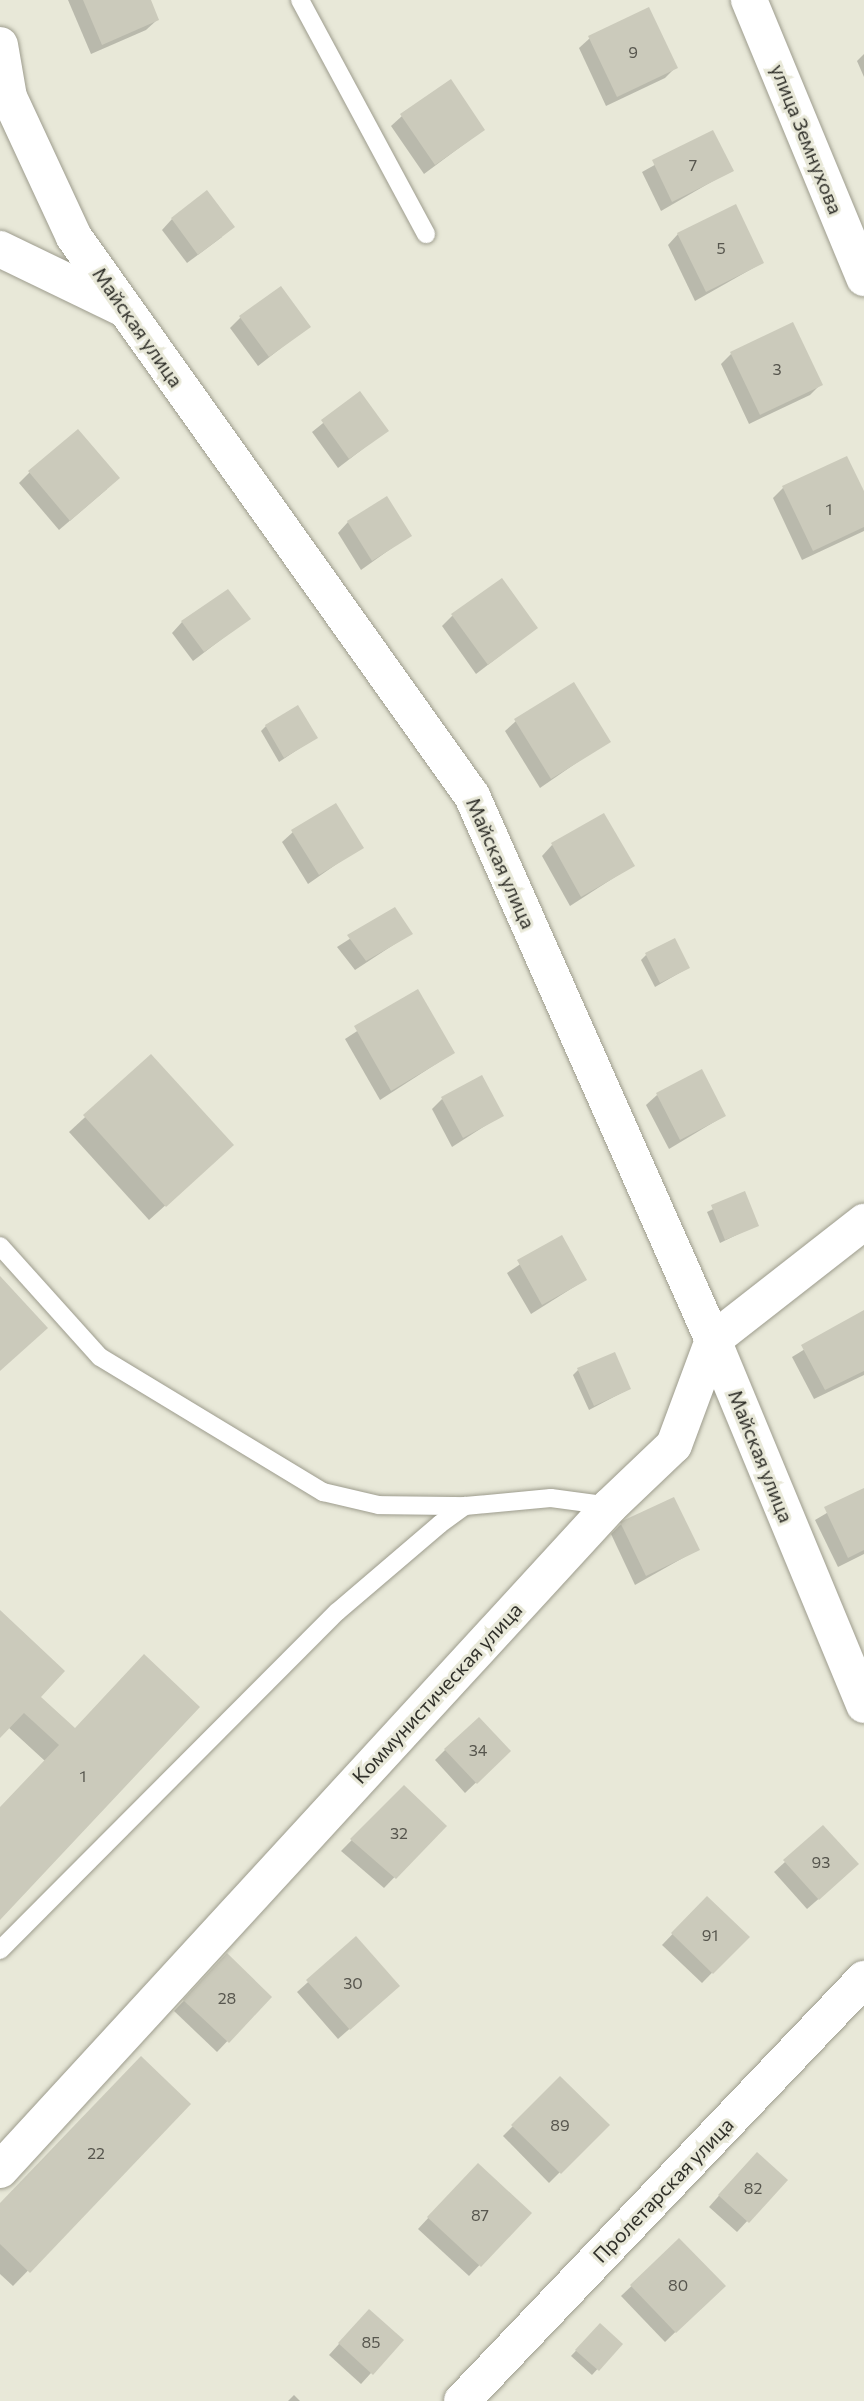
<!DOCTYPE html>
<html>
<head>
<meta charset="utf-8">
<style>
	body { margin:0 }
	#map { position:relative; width:864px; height:2401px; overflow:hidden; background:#e8e8d8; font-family:Commissioner,sans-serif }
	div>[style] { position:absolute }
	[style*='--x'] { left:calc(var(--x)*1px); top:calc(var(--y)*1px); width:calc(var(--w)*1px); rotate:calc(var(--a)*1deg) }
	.shadow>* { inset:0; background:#0003 }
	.building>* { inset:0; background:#cbcabb }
	.roads { filter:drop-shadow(0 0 2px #9d9c8d) drop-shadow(0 0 2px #9d9c8d) }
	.service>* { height:18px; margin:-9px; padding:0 9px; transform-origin:9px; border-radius:9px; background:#fff }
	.minor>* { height:36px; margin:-18px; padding:0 18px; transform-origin:18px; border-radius:18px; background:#fff }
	span { translate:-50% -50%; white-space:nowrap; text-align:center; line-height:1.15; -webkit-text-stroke:6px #e8e8d8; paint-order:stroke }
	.number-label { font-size:16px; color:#57564e }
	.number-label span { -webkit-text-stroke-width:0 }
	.street-label { font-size:20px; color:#30302a }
</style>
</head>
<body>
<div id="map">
	<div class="shadow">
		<i style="clip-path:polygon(68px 0,149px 0,157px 20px,146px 30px,91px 54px)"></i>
		<i style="clip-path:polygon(590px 38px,675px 68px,665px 78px,606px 106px,579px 48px)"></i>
		<i style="clip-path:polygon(864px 54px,864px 77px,857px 61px)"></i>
		<i style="clip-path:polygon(402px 116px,483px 130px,424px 174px,391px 126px)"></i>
		<i style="clip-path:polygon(712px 133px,732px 170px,661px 211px,642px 172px)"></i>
		<i style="clip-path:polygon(172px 219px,222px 237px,187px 263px,162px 230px)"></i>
		<i style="clip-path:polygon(678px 234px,762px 263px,695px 301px,668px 245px)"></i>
		<i style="clip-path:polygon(241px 317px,308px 327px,258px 366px,230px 328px)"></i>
		<i style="clip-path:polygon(731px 354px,820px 385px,810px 395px,749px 424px,721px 364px)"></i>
		<i style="clip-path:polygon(359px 394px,386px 431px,338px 468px,312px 432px)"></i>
		<i style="clip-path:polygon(30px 472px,107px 489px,59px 530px,19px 483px)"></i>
		<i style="clip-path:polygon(783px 488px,864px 496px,864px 531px,802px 560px,773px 498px)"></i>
		<i style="clip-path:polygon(348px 522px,410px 535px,361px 570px,338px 533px)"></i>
		<i style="clip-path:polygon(452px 616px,536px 628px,476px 674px,442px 626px)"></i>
		<i style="clip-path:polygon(248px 619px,193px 661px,172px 633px,182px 622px)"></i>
		<i style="clip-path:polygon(516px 721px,608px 741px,540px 788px,505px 731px)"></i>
		<i style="clip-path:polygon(266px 726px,315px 738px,279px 762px,261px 731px)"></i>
		<i style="clip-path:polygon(293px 832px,361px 847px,308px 884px,282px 842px)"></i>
		<i style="clip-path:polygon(552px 845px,632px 866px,570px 906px,542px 856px)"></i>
		<i style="clip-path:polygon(395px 910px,410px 934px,355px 970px,337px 947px)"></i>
		<i style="clip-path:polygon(646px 955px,688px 968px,655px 987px,641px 960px)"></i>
		<i style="clip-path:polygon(417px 992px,453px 1053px,380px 1100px,345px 1039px)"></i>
		<i style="clip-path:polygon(150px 1057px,216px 1160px,149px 1220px,69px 1132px)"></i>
		<i style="clip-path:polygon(657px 1095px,724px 1116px,669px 1149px,646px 1105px)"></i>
		<i style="clip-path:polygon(442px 1099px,502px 1115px,452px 1147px,432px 1109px)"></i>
		<i style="clip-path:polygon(744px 1194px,757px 1225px,720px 1243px,707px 1212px)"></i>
		<i style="clip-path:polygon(561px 1237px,585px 1280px,531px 1314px,507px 1273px)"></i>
		<i style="clip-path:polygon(864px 1313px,864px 1375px,814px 1399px,792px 1357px)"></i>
		<i style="clip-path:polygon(578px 1370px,629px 1389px,589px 1410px,573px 1375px)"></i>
		<i style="clip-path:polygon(864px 1491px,864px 1554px,838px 1567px,815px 1520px)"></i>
		<i style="clip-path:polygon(621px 1524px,697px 1550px,635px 1585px,611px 1534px)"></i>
		<i style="clip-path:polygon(0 1613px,39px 1697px,74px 1730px,0 1917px,0 1809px,45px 1761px,8px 1727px,0 1735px)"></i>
		<i style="clip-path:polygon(445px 1750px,509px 1751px,465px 1793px,435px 1760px)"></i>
		<i style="clip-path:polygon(404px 1787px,444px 1826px,384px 1888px,341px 1851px)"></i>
		<i style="clip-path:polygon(785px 1862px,846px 1875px,807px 1909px,774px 1872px)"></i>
		<i style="clip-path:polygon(707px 1898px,747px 1937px,702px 1983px,662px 1945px)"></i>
		<i style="clip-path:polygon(356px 1939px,387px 1996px,338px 2039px,297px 1992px)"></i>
		<i style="clip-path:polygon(227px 1956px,269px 1997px,217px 2052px,174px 2011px)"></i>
		<i style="clip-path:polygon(560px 2079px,607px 2125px,549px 2183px,503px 2136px)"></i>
		<i style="clip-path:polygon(189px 2104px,13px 2286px,0 2274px,0 2205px)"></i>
		<i style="clip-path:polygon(746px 2165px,785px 2180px,737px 2232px,709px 2207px)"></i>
		<i style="clip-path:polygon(467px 2176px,529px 2213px,469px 2276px,418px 2229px)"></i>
		<i style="clip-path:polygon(679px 2241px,723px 2286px,665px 2342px,621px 2296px)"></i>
		<i style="clip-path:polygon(359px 2322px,371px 2373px,361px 2384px,329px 2355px)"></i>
		<i style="clip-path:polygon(600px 2325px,620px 2344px,592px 2375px,571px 2356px)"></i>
		<i style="clip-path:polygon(294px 2395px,300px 2401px,288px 2401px)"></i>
	</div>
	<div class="building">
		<i style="clip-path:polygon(83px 0,151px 0,159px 20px,102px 45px)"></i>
		<i style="clip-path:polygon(649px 7px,678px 68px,617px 97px,588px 36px)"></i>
		<i style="clip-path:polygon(451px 79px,485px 130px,435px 165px,400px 114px)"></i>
		<i style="clip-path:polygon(713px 130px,734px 171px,672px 202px,652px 160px)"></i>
		<i style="clip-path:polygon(207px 190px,235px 227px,198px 255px,171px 218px)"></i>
		<i style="clip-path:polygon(736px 204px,764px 263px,706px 292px,677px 233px)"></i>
		<i style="clip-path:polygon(281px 286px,311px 327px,269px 357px,239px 316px)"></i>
		<i style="clip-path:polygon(793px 322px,823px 385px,760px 415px,730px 352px)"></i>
		<i style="clip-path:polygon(360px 391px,389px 431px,349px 459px,321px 420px)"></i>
		<i style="clip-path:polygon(78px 429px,120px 478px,70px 521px,28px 471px)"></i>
		<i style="clip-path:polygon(847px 456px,864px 491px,864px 527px,813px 551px,782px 486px)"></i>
		<i style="clip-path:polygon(387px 496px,412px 536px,372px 561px,347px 521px)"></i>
		<i style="clip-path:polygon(502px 578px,538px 628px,488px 665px,451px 614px)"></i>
		<i style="clip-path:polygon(228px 589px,251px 619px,204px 652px,181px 621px)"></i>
		<i style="clip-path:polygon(574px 682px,611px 742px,551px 779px,514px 719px)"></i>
		<i style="clip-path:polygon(298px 705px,318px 738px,284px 758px,265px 725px)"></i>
		<i style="clip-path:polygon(336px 803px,364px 848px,319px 875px,291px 830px)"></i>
		<i style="clip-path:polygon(604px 813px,635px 866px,581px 897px,551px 843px)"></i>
		<i style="clip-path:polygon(395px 907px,413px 934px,366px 961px,347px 935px)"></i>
		<i style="clip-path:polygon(675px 938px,690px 968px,660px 983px,645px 953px)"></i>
		<i style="clip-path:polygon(418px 989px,455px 1053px,391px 1091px,354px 1026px)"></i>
		<i style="clip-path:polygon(151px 1054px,234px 1145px,166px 1207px,83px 1115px)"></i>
		<i style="clip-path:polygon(702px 1069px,726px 1116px,680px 1140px,656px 1093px)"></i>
		<i style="clip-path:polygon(482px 1075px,504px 1116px,463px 1138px,441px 1097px)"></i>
		<i style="clip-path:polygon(745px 1191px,759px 1226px,725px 1240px,711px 1205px)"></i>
		<i style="clip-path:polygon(562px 1235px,587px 1280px,542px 1305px,517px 1260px)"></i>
		<i style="clip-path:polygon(0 1276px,48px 1328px,0 1371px)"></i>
		<i style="clip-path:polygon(864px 1310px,864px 1371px,825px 1390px,801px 1345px)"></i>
		<i style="clip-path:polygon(615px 1352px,631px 1389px,594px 1406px,577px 1368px)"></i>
		<i style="clip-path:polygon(864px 1488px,864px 1550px,848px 1558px,824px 1507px)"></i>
		<i style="clip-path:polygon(674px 1497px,700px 1550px,646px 1576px,620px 1522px)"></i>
		<i style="clip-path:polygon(0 1610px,65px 1671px,41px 1697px,75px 1728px,144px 1654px,200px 1707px,0 1920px,0 1807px,59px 1745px,24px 1713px,0 1738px)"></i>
		<i style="clip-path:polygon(479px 1717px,511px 1751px,477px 1784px,444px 1749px)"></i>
		<i style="clip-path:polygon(404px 1785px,447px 1826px,396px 1879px,350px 1839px)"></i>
		<i style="clip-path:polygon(823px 1825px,859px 1864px,819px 1900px,783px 1860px)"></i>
		<i style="clip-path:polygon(707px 1896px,750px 1937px,713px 1974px,671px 1933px)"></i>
		<i style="clip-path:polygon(356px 1936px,400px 1986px,350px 2030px,306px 1980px)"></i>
		<i style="clip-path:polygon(227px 1953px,272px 1997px,229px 2043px,183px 2000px)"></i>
		<i style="clip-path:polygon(141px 2056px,191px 2104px,30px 2273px,0 2244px,0 2203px)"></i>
		<i style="clip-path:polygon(560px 2076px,610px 2125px,561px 2174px,511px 2125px)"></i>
		<i style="clip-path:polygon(757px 2152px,788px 2180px,749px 2223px,718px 2195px)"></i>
		<i style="clip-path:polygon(478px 2163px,532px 2213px,481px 2267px,427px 2217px)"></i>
		<i style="clip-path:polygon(679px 2238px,726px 2286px,676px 2333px,630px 2285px)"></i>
		<i style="clip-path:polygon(369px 2309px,404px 2340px,373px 2375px,338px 2343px)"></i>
		<i style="clip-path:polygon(600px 2323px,623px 2344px,599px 2371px,575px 2350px)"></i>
	</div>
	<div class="roads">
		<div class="service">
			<i style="--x:300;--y:0;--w:266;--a:61.7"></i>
			<i style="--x:0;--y:1246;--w:149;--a:48"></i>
			<i style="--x:100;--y:1357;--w:261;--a:31.2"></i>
			<i style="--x:323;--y:1492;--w:57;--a:13.1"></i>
			<i style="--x:379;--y:1505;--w:86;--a:0.7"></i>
			<i style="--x:0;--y:1950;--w:477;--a:-45.1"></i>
			<i style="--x:337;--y:1612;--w:135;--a:-40.5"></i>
			<i style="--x:440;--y:1524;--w:31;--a:-36"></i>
			<i style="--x:465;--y:1506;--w:86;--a:-5.3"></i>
			<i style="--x:551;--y:1498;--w:60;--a:7.7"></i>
		</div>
		<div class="minor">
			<i style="--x:749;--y:0;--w:301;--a:67.5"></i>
			<i style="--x:0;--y:45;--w:53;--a:80.2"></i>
			<i style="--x:9;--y:97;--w:154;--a:65.1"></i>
			<i style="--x:74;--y:237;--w:686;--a:54.55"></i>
			<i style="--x:472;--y:796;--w:595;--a:66.11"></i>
			<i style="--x:713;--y:1340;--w:395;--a:67.5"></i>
			<i style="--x:0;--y:249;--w:133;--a:25.8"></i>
			<i style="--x:0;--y:2170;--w:902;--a:-47.43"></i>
			<i style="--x:610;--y:1506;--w:88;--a:-43.6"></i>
			<i style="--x:674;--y:1445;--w:112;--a:-69.6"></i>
			<i style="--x:713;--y:1340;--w:192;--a:-38"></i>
			<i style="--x:462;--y:2401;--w:583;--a:-46.39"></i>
		</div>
	</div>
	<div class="number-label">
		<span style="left:633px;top:52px">9</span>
		<span style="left:693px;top:165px">7</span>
		<span style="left:721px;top:248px">5</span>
		<span style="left:777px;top:369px">3</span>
		<span style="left:829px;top:509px">1</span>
		<span style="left:478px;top:1750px">34</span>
		<span style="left:83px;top:1776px">1</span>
		<span style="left:399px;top:1833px">32</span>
		<span style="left:821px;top:1862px">93</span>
		<span style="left:710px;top:1935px">91</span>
		<span style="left:353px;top:1983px">30</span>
		<span style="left:227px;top:1998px">28</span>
		<span style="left:560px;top:2125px">89</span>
		<span style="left:96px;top:2153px">22</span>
		<span style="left:753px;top:2188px">82</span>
		<span style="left:480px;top:2215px">87</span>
		<span style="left:678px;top:2285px">80</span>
		<span style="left:371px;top:2342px">85</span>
	</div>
	<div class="street-label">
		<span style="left:807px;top:139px;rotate:68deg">улица Земнухова</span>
		<span style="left:138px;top:327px;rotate:55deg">Майская улица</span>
		<span style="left:501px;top:863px;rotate:66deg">Майская улица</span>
		<span style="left:761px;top:1456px;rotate:68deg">Майская улица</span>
		<span style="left:437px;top:1693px;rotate:-47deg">Коммунистическая улица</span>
		<span style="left:663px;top:2190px;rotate:-46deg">Пролетарская улица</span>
	</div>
</div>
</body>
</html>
